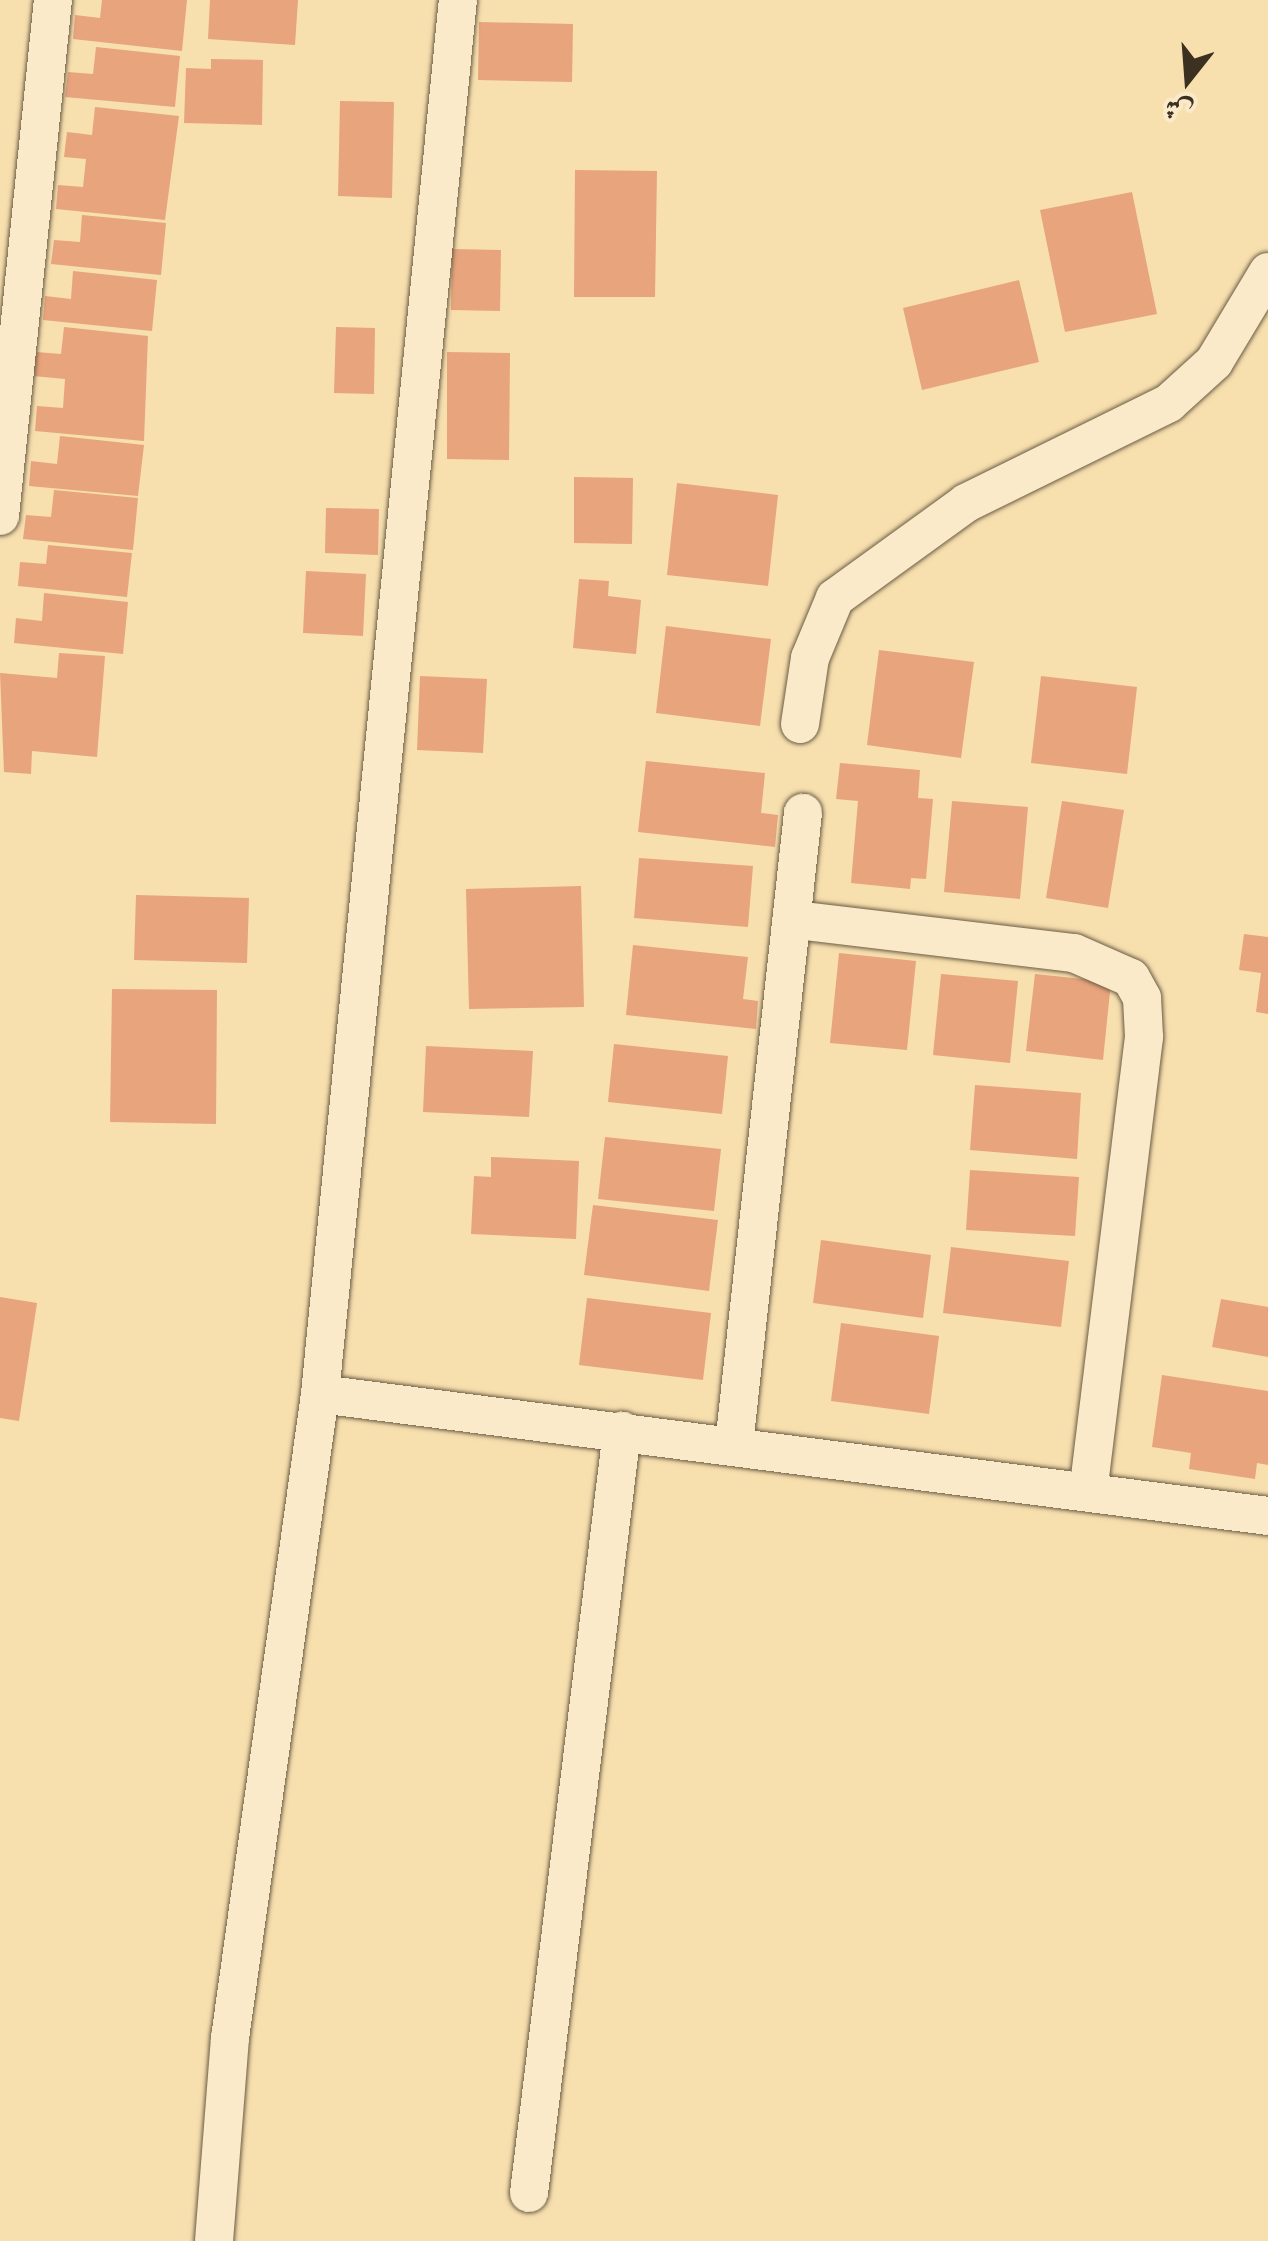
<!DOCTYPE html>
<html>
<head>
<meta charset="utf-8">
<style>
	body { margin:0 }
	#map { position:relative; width:1268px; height:2241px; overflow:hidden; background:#f7dfae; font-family:"IM FELL DW Pica",Amiri,serif }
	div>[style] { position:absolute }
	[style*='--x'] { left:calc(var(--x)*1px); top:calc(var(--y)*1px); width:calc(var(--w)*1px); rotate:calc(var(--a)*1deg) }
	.building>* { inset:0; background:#e8a47d }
	.roads { filter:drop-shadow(0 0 2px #6b5c44) drop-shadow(0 0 2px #6b5c44) }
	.minor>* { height:38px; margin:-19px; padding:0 19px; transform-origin:19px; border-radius:19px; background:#faeaca }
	span { translate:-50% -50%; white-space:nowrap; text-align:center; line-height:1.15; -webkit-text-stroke:9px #faeaca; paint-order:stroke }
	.north { position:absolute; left:1138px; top:30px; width:100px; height:100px; -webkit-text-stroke:8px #faeaca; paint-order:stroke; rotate:197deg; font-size:28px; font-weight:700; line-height:40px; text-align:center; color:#3c3020 }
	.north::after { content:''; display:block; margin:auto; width:35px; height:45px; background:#3c3020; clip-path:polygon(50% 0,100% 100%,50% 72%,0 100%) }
</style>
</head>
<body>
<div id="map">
	<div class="building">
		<i style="clip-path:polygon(102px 0,187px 0,182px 51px,73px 39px,75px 15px,100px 18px)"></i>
		<i style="clip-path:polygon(210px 0,298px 0,295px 45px,208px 39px)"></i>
		<i style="clip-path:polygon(479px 22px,573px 24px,572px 82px,478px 80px)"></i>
		<i style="clip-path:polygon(96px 47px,180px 56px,175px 107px,65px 97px,68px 72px,93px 74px)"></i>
		<i style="clip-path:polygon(211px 59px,263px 60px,262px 125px,184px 123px,186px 68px,211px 69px)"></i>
		<i style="clip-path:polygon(340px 101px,394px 102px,392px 198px,338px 196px)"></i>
		<i style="clip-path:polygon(95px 107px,179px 116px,165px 220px,56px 209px,58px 185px,83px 187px,86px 159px,64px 157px,67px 132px,92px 135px)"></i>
		<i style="clip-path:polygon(575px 170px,657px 171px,655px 297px,574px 297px)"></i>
		<i style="clip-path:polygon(1132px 192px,1157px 314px,1065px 332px,1040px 210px)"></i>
		<i style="clip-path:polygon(82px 215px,166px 223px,161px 275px,51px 264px,54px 240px,80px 242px)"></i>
		<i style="clip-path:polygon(452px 249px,501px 250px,500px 311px,451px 310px)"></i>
		<i style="clip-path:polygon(73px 271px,157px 280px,152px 331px,43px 320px,45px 296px,71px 299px)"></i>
		<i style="clip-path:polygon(1019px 280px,1039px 362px,922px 390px,903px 308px)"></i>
		<i style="clip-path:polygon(64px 327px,148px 336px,144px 441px,35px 431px,37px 406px,63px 408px,65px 379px,33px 376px,36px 352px,61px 354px)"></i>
		<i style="clip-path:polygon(336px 327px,375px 328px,374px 394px,334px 393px)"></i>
		<i style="clip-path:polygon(447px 352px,510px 353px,509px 460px,447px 459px)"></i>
		<i style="clip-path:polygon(60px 436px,144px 445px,138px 496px,29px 486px,31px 461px,57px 464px)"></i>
		<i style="clip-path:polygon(574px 477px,633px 478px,632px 544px,574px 543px)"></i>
		<i style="clip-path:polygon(677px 483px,778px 495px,768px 586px,667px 575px)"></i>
		<i style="clip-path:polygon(54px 490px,138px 498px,133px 550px,23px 539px,26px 515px,51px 517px)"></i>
		<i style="clip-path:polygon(326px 508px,379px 509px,378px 555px,325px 553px)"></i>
		<i style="clip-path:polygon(48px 545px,132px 553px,127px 597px,18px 586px,20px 562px,46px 564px)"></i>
		<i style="clip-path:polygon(306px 571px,366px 574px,363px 636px,303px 633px)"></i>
		<i style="clip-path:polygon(579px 579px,609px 581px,608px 596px,641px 600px,636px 654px,573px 648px)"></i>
		<i style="clip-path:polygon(44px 593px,128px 602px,123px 654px,14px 643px,16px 618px,42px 621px)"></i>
		<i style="clip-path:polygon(666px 626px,771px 639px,760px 726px,656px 713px)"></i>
		<i style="clip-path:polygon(879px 650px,974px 662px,961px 758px,867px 745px)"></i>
		<i style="clip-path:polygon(59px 653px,105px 656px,97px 757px,32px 751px,31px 774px,4px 772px,0 673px,57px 678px)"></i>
		<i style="clip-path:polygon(420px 676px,487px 679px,483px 753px,417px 750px)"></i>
		<i style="clip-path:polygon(1041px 676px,1137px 687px,1127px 774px,1031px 763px)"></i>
		<i style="clip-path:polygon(646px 761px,765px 773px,761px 813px,778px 815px,775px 847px,638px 832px)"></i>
		<i style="clip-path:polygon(840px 763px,920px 770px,918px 798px,933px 799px,926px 879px,911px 878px,910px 889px,851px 883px,858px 801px,836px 799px)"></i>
		<i style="clip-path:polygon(952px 801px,1028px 807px,1020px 899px,944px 892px)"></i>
		<i style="clip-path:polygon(1062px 801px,1124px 810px,1108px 908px,1046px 898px)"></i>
		<i style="clip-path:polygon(639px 858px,753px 866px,748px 927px,634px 918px)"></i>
		<i style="clip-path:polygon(581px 886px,584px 1007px,469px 1009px,466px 889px)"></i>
		<i style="clip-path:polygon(136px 895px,249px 898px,247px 963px,134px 960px)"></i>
		<i style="clip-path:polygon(1244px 934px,1268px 937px,1268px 1014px,1256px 1012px,1261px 973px,1239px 970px)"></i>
		<i style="clip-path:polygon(633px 945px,748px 957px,743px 999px,758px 1001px,756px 1029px,626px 1015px)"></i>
		<i style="clip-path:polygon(839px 953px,916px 961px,907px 1050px,830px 1043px)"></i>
		<i style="clip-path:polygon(941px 974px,1018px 981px,1010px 1063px,933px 1055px)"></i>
		<i style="clip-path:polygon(1035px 974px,1111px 982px,1103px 1060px,1026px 1051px)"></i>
		<i style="clip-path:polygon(112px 989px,217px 990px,216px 1124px,110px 1122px)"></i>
		<i style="clip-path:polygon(614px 1044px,728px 1056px,722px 1114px,608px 1102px)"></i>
		<i style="clip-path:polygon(426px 1046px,533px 1051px,529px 1117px,423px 1112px)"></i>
		<i style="clip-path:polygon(975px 1085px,1081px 1093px,1077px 1159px,970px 1150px)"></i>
		<i style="clip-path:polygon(605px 1137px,721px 1149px,714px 1211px,598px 1199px)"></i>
		<i style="clip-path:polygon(491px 1157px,579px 1161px,576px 1239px,471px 1234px,474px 1176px,491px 1177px)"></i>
		<i style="clip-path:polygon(970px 1170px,1079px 1177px,1075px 1236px,966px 1230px)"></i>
		<i style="clip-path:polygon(593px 1205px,718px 1220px,709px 1291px,584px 1275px)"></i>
		<i style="clip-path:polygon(821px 1240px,931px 1255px,923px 1318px,813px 1303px)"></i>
		<i style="clip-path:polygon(951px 1247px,1069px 1261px,1061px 1327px,943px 1313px)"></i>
		<i style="clip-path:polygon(0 1297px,37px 1303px,19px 1421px,0 1418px)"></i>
		<i style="clip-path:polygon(587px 1298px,711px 1313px,703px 1380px,579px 1365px)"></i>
		<i style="clip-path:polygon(1221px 1299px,1268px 1307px,1268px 1357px,1212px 1347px)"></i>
		<i style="clip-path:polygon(841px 1323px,939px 1336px,929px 1414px,831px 1401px)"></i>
		<i style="clip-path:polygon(1162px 1375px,1268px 1391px,1268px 1465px,1257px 1463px,1255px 1479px,1189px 1469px,1191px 1453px,1152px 1447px)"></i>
	</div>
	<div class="roads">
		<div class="minor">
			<i style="--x:0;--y:516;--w:519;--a:-84.14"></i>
			<i style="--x:800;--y:724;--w:67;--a:-81.4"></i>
			<i style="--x:810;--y:658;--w:65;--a:-67.4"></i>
			<i style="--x:835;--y:598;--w:162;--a:-35.9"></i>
			<i style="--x:966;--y:503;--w:226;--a:-26.2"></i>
			<i style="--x:1169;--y:403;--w:61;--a:-42.3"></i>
			<i style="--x:1214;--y:362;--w:105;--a:-59"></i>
			<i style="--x:796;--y:920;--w:280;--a:6.8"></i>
			<i style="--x:1074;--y:953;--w:62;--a:23.7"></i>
			<i style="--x:1131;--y:978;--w:23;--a:61"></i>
			<i style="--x:1142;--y:998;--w:39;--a:87"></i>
			<i style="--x:1144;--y:1037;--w:458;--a:97"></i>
			<i style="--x:320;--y:1394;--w:956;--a:7.33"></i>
			<i style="--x:734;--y:1445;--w:636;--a:-83.77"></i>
			<i style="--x:529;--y:2193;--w:768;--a:-83.04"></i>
			<i style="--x:214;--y:2241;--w:204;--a:-85.5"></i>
			<i style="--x:230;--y:2038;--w:650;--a:-82.04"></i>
			<i style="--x:320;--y:1394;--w:1401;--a:-84.35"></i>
		</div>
	</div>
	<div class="north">ش</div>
</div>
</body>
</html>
